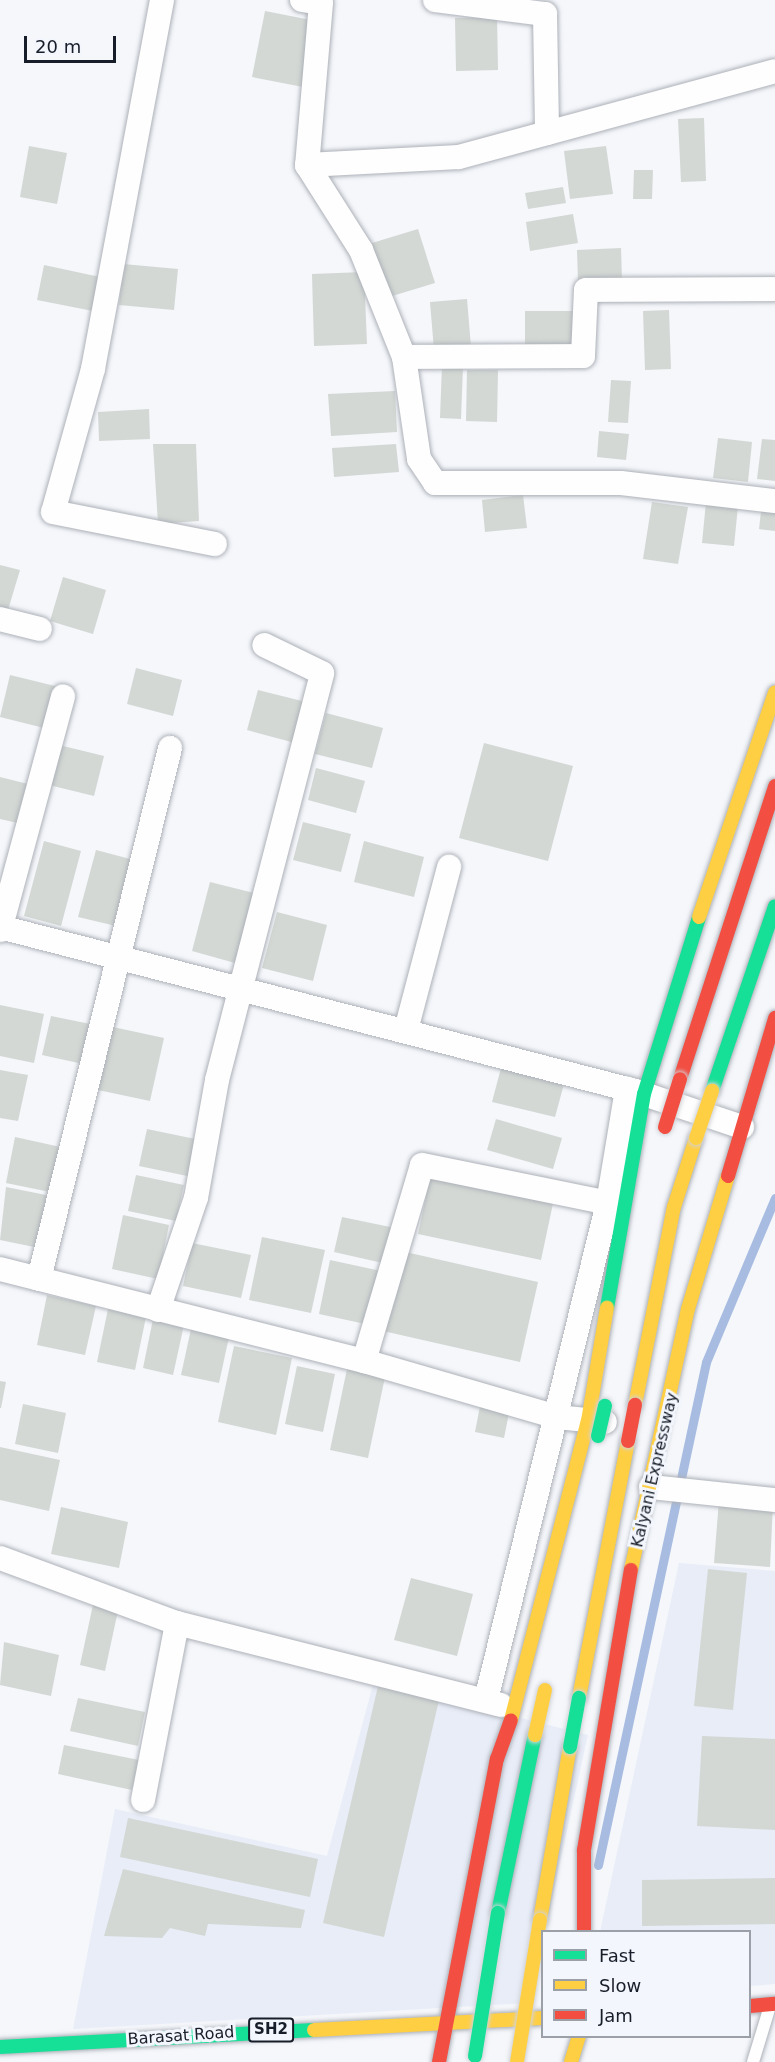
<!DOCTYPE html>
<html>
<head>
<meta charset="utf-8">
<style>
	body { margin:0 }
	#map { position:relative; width:775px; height:2062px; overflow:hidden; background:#f5f7fb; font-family:"DejaVu Sans",sans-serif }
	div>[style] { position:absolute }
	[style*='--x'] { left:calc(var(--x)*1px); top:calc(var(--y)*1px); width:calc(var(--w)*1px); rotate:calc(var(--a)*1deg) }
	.built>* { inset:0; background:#e8edf8 }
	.stream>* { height:9px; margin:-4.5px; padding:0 4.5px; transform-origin:4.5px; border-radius:4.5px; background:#a7bce0 }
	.building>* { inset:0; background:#d3d8d4 }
	.roads { filter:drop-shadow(0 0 2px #adb1b8) drop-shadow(0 0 2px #adb1b8) }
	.lane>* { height:12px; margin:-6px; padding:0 6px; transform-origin:6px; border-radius:6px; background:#fefefe }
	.street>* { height:24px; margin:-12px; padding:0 12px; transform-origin:12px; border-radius:12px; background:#fefefe }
	.fast>* { height:14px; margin:-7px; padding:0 7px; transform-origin:7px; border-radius:7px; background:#16e098 }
	.slow>* { height:14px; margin:-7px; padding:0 7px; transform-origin:7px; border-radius:7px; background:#ffcf43 }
	.jam>* { height:14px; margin:-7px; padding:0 7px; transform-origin:7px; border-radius:7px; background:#f24e42 }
	.bridges { filter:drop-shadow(0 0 2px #d1d3d7) drop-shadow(0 0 2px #d1d3d7) }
	.fast-bridge>* { height:14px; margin:-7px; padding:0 7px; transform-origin:7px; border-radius:7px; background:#16e098 }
	.slow-bridge>* { height:14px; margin:-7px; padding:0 7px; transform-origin:7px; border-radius:7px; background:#ffcf43 }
	.jam-bridge>* { height:14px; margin:-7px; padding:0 7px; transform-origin:7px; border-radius:7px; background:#f24e42 }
	span { translate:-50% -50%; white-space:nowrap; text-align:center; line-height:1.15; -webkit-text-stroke:6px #f3f6fd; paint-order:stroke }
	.shield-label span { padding:2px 4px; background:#f3f6fd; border:2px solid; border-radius:4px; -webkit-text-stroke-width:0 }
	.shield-label { font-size:15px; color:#181e29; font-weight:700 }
	.street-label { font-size:16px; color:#181e29 }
	.legend { position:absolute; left:541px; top:1930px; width:210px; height:108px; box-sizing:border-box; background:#f3f6fd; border:2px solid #9ba0a8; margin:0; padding:8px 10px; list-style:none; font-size:18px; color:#181e29 }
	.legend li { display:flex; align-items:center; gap:12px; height:30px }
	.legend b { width:30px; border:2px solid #9ba0a8 }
	.scale { position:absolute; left:24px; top:36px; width:92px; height:27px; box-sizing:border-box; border:3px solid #181e29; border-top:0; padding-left:8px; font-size:18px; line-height:21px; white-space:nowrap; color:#181e29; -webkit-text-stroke:4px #f3f6fd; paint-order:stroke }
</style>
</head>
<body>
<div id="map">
	<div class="built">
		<i style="clip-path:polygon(679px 1563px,775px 1571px,775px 1984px,750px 1986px,750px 1932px,600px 1932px)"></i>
		<i style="clip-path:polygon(374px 1681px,588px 1735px,529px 2003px,73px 2029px,115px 1809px,327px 1856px)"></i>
	</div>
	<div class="stream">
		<i style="--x:598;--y:1865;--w:514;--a:-77.88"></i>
		<i style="--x:706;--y:1362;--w:178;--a:-67.2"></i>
	</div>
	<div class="building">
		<i style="clip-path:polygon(265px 11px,316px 21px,303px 87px,252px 77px)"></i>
		<i style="clip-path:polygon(497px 17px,498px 70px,456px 71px,455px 18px)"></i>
		<i style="clip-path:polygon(704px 118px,706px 181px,681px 182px,678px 119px)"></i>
		<i style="clip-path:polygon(29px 146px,67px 153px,57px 204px,20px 197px)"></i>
		<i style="clip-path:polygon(606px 146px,613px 194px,570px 199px,564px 151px)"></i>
		<i style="clip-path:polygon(634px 170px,653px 170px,652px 199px,633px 199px)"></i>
		<i style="clip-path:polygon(563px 187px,566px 203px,528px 209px,525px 193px)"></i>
		<i style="clip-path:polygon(573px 214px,578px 243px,530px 251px,526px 222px)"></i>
		<i style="clip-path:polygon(418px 229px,435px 283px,389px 297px,372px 243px)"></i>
		<i style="clip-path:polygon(621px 248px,622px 280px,578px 282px,577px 250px)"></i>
		<i style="clip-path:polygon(123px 264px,178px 269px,174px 310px,119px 305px)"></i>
		<i style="clip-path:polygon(44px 265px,100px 277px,93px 311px,37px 300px)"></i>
		<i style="clip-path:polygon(364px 272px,367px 344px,314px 346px,312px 274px)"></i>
		<i style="clip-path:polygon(467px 299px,471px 347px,434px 350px,430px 302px)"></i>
		<i style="clip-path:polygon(669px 310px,671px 369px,645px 370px,643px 311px)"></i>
		<i style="clip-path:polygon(525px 311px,573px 311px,573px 351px,525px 351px)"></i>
		<i style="clip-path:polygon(442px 365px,463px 366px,461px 419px,440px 418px)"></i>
		<i style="clip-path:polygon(467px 370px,498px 370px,497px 422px,466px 421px)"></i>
		<i style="clip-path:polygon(611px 380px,631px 381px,628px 423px,608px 422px)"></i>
		<i style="clip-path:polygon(395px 391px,397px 432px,331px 436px,328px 394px)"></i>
		<i style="clip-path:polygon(149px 409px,150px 439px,99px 441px,98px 412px)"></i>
		<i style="clip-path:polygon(599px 431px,629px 434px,626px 460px,597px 457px)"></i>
		<i style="clip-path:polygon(718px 438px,752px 442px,748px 482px,713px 478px)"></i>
		<i style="clip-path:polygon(762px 439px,775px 440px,775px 481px,757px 479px)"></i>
		<i style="clip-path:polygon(153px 444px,196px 444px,199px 521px,158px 524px)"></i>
		<i style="clip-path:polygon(396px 444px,399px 472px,334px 477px,332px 448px)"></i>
		<i style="clip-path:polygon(523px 495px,527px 528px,485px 532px,482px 500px)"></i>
		<i style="clip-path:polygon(652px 502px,688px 507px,678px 564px,643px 559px)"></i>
		<i style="clip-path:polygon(706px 502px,738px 506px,734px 546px,702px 543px)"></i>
		<i style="clip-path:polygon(762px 503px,775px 505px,775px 531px,759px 529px)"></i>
		<i style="clip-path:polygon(0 565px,20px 570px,8px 610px,0 608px)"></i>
		<i style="clip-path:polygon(63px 577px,106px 590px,93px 634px,50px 621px)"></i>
		<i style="clip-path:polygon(136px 668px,182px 680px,173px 716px,127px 704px)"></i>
		<i style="clip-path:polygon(10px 675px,59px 687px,48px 729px,0 717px)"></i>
		<i style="clip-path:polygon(258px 690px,306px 702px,295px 743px,247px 730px)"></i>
		<i style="clip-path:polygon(326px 713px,383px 728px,372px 768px,315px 754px)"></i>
		<i style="clip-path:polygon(484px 743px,573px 766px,548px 861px,459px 838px)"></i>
		<i style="clip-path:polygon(55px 744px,104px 756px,94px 796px,45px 784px)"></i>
		<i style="clip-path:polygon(316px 768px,365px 781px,356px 813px,308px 800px)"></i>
		<i style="clip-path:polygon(0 777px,32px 785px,22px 824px,0 819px)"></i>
		<i style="clip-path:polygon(303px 822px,351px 834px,341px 872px,293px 860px)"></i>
		<i style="clip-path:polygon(44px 841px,81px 851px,61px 926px,24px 916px)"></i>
		<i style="clip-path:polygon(364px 841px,424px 857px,414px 897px,354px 882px)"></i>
		<i style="clip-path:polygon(96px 850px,134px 860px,116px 926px,78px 917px)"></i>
		<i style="clip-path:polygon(210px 882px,254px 893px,235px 963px,192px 951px)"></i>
		<i style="clip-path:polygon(277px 912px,327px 925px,313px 981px,262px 968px)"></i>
		<i style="clip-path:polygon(0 1005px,44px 1014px,34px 1063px,0 1056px)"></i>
		<i style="clip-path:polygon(51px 1016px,100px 1026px,92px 1066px,42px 1055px)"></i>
		<i style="clip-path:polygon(113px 1027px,164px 1038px,150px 1101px,98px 1090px)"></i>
		<i style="clip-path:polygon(501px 1068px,564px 1084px,555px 1117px,492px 1102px)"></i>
		<i style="clip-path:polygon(0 1070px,28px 1075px,18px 1121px,0 1118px)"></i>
		<i style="clip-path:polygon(496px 1119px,562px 1138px,553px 1169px,487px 1150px)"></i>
		<i style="clip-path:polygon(147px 1129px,200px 1140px,192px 1177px,139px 1166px)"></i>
		<i style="clip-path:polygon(15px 1137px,65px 1148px,55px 1193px,6px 1183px)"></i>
		<i style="clip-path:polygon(432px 1168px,555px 1194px,541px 1260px,418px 1234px)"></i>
		<i style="clip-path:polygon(136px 1175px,184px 1185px,176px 1221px,128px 1211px)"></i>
		<i style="clip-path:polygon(6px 1187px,51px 1196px,39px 1248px,0 1240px)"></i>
		<i style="clip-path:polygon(123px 1215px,169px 1225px,158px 1279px,112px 1269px)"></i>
		<i style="clip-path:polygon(342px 1217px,395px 1228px,387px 1264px,334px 1252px)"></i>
		<i style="clip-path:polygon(262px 1237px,325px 1250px,311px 1313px,249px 1300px)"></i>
		<i style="clip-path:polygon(192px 1243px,251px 1255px,241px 1298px,183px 1286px)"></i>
		<i style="clip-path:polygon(401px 1251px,538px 1282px,520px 1362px,383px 1331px)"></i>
		<i style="clip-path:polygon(330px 1260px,381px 1271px,370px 1325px,319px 1314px)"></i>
		<i style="clip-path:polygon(47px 1295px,96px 1306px,85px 1355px,37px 1345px)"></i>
		<i style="clip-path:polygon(108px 1309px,146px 1317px,135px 1370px,97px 1362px)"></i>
		<i style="clip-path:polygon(153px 1319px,184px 1325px,173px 1375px,143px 1368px)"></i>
		<i style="clip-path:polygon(191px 1329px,229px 1337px,219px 1383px,181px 1375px)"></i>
		<i style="clip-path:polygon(234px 1346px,292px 1358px,276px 1435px,218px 1422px)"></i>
		<i style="clip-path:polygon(297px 1366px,335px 1374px,323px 1432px,285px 1424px)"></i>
		<i style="clip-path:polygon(347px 1369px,385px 1377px,368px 1458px,330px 1450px)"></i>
		<i style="clip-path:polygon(0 1381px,6px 1382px,1px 1408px,0 1408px)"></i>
		<i style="clip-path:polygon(23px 1404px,66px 1413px,58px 1453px,15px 1444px)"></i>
		<i style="clip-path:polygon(480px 1406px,509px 1413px,504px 1438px,475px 1432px)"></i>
		<i style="clip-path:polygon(0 1447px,60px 1460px,49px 1511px,0 1500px)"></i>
		<i style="clip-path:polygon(719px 1500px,773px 1504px,770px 1567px,714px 1563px)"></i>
		<i style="clip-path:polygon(61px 1507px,128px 1522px,119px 1568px,51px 1554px)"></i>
		<i style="clip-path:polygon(708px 1569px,747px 1573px,733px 1710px,694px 1706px)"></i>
		<i style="clip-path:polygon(411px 1578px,473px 1594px,457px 1656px,394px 1640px)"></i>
		<i style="clip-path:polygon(94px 1600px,119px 1606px,105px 1671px,80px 1665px)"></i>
		<i style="clip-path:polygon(4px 1642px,59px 1655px,51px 1696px,0 1685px)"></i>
		<i style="clip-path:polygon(378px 1686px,439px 1700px,384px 1937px,323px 1923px)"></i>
		<i style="clip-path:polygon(78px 1698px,145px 1712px,138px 1746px,70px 1731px)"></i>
		<i style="clip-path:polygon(702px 1736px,775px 1739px,775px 1830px,697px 1826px)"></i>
		<i style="clip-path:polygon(64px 1745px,139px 1760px,132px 1790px,58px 1774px)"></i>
		<i style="clip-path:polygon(128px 1818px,318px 1859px,310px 1897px,120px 1857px)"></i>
		<i style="clip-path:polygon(123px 1869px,305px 1910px,301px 1928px,208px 1924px,205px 1936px,170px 1928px,162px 1938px,104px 1936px)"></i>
		<i style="clip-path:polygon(775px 1878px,775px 1924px,642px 1926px,642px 1880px)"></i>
	</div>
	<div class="roads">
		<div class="lane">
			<i style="--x:753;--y:2062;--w:59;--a:-73.1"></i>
		</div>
		<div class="street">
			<i style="--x:162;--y:0;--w:375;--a:100.6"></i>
			<i style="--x:93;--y:369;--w:148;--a:105.6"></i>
			<i style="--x:53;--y:512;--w:165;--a:11.2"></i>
			<i style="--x:302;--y:0;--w:19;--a:9"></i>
			<i style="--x:321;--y:3;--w:163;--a:94.9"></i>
			<i style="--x:307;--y:165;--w:152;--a:-3"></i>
			<i style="--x:459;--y:157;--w:327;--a:-15.2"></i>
			<i style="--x:435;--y:0;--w:111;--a:7.3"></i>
			<i style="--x:545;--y:14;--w:119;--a:89"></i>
			<i style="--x:307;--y:165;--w:101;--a:57.6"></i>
			<i style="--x:361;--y:250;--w:115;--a:68.1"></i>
			<i style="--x:404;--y:357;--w:103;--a:81.6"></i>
			<i style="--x:419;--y:459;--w:29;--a:56"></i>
			<i style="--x:435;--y:483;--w:186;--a:0"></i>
			<i style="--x:621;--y:483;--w:155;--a:6.7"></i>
			<i style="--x:404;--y:357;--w:179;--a:-0.3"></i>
			<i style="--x:583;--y:356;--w:66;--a:-87.4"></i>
			<i style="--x:586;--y:290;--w:189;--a:-0.3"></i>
			<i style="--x:0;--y:619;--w:41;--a:14"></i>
			<i style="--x:0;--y:927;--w:656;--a:14.48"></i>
			<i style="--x:635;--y:1091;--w:113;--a:18.6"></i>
			<i style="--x:0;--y:930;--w:242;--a:-74.9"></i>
			<i style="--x:406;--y:1030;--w:169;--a:-75.2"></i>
			<i style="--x:0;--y:1269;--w:375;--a:14.2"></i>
			<i style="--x:364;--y:1361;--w:201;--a:16.2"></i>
			<i style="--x:557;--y:1417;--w:48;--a:5.9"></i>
			<i style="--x:39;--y:1279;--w:547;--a:-76.14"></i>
			<i style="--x:158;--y:1310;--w:118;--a:-71.3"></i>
			<i style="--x:196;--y:1198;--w:120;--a:-79.9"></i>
			<i style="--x:217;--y:1080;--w:420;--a:-75.5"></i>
			<i style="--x:322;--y:673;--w:64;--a:-154.2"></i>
			<i style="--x:364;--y:1361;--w:204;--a:-73.5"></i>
			<i style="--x:422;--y:1165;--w:190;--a:11.5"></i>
			<i style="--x:651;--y:1487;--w:125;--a:6"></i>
			<i style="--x:0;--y:1558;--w:189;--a:20.2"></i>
			<i style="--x:177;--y:1623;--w:334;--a:14.2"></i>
			<i style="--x:486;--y:1700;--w:512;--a:-76.21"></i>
			<i style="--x:608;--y:1203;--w:116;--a:-80.5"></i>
			<i style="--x:143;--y:1800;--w:180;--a:-79.1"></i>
		</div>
		<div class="fast">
			<i style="--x:712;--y:1091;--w:195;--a:-71.2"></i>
			<i style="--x:607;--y:1308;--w:217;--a:-80.2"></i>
			<i style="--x:644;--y:1094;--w:185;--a:-72.7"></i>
			<i style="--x:498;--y:1913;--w:182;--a:-78.3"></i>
			<i style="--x:0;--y:2047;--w:314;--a:-3.1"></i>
		</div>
		<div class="slow">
			<i style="--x:699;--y:917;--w:237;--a:-71.3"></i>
			<i style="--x:635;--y:1405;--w:202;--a:-78.9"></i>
			<i style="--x:674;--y:1207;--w:72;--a:-72.3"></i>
			<i style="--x:631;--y:1570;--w:267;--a:-77.7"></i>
			<i style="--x:688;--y:1309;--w:139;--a:-73.3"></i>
			<i style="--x:579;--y:1698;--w:262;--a:-79.2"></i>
			<i style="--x:511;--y:1720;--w:309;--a:-75.6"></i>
			<i style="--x:588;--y:1421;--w:115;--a:-80.5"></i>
			<i style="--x:540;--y:1920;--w:176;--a:-80.2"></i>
			<i style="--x:314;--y:2030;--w:228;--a:-3"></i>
			<i style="--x:571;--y:2062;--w:27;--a:-73"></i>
		</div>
		<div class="jam">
			<i style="--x:680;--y:1079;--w:308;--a:-72"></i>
			<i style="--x:728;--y:1176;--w:165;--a:-73.4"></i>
			<i style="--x:584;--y:1932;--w:82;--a:-90"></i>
			<i style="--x:584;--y:1850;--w:284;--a:-80.5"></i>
			<i style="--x:750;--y:2006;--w:25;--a:-5"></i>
			<i style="--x:439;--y:2062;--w:309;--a:-79.2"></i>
			<i style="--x:497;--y:1759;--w:41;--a:-70.3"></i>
		</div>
	</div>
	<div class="bridges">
		<div class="fast-bridge">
			<i style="--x:598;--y:1436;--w:31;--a:-77"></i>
			<i style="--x:570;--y:1747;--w:50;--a:-79.6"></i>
			<i style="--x:475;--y:2056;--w:145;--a:-80.9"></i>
		</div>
		<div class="slow-bridge">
			<i style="--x:696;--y:1138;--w:50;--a:-71.2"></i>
			<i style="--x:535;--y:1735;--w:46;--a:-77.5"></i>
			<i style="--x:517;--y:2062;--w:144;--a:-80.8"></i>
		</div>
		<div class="jam-bridge">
			<i style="--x:665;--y:1127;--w:50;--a:-72.6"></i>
			<i style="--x:628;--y:1441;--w:37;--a:-79"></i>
		</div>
	</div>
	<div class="shield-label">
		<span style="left:271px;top:2030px">SH2</span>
	</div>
	<div class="street-label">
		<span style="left:655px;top:1470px;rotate:-77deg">Kalyani Expressway</span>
		<span style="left:181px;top:2036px;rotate:-4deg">Barasat Road</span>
	</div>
	<ul class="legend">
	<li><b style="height:8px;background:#16e098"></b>Fast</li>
	<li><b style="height:8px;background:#ffcf43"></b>Slow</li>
	<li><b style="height:8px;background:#f24e42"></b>Jam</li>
	</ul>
	<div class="scale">20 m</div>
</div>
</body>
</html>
